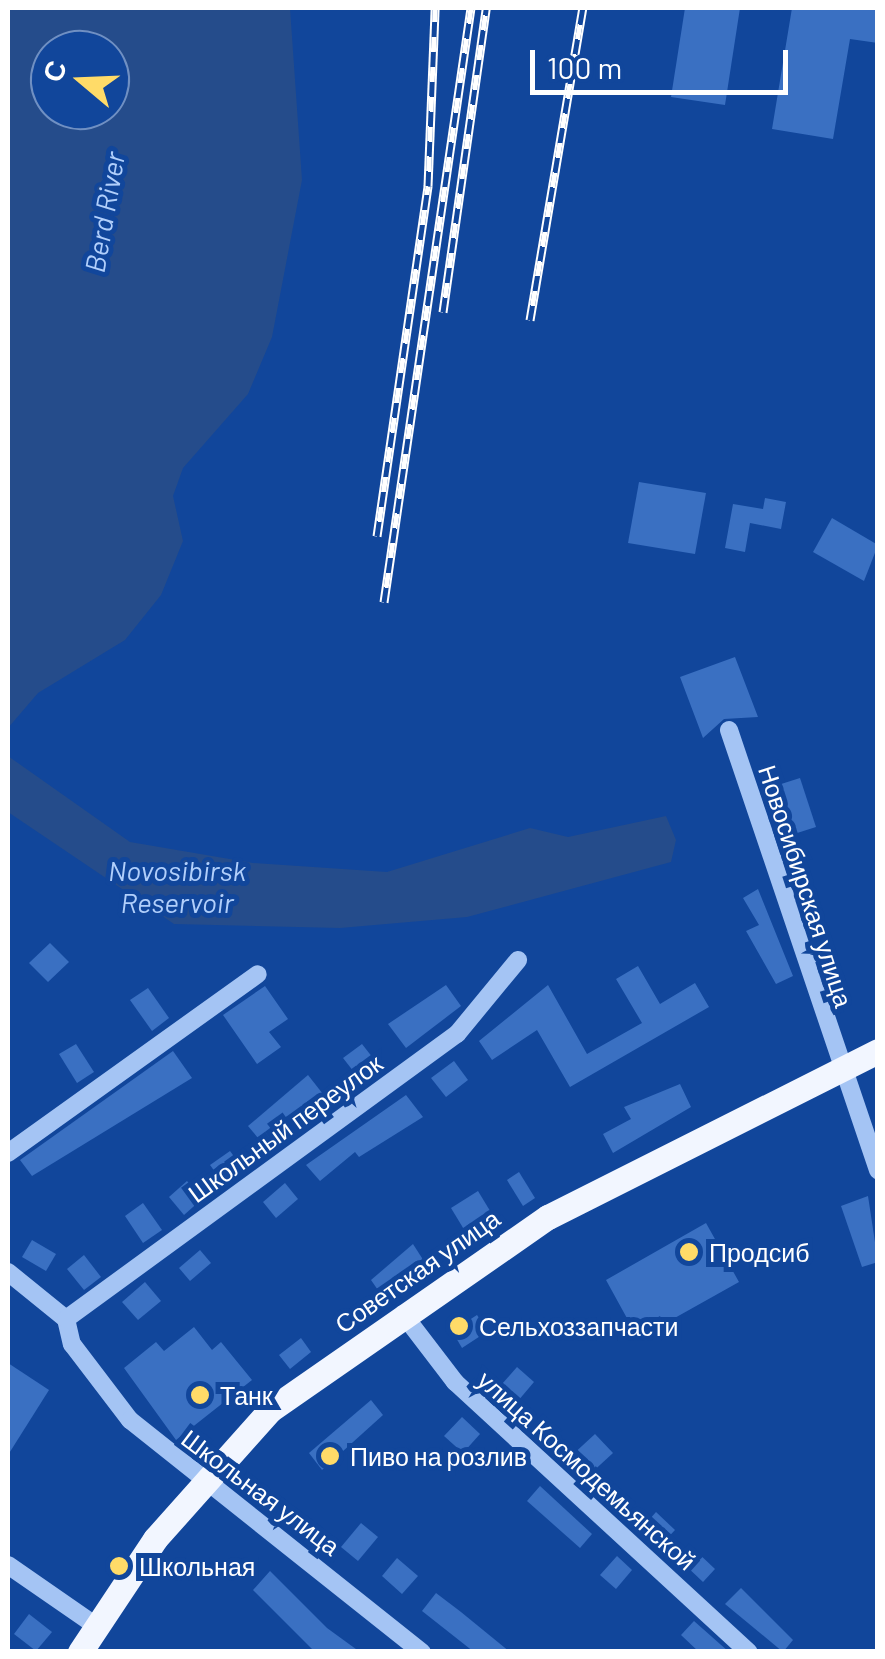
<!DOCTYPE html>
<html>
<head>
<meta charset="utf-8">
<style>
	body { margin:0 }
	#map { position:relative; width:885px; height:1659px; overflow:hidden; background:#11469b; font-family:Barlow,sans-serif }
	div>[style] { position:absolute }
	[style*='--x'] { left:calc(var(--x)*1px); top:calc(var(--y)*1px); width:calc(var(--w)*1px); rotate:calc(var(--a)*1deg) }
	.water>* { inset:0; background:#254c8b }
	.building>* { inset:0; background:#3a70c2 }
	.minor>* { height:18px; margin:-9px; padding:0 9px; transform-origin:9px; border-radius:9px; background:#a4c4f4 }
	.major>* { height:25px; margin:-12.5px; padding:0 12.5px; transform-origin:12.5px; border-radius:12.5px; background:#f2f6ff }
	.rail>* { height:9px; margin-top:-4.5px; transform-origin:0; background:repeating-linear-gradient(90deg,#11469b 0 15px,#fff 0 30px); box-sizing:border-box; border-block:2px solid #fff }
	.dots>* { width:28px; height:28px; translate:-50% -50%; box-sizing:border-box; border:5px solid #11469b; border-radius:50% }
	span { translate:-50% -50%; white-space:nowrap; text-align:center; line-height:1.15; -webkit-text-stroke:10px #11469b; paint-order:stroke }
	.street-label { font-size:25px; color:#fff }
	.poi-label { font-size:25px; color:#fff }
	.left { translate:0 -50%; text-align:left }
	.water-label { font-size:28px; color:#b1cffb; font-style:italic }
	.frame { position:absolute; inset:0; border:10px solid #fff; pointer-events:none }
	.north { position:absolute; left:30px; top:30px; width:100px; height:100px; box-sizing:border-box; background:#11469b; border:2px solid #7090c3; border-radius:50%; rotate:289deg; font-size:28px; font-weight:700; line-height:40px; text-align:center; color:#fff }
	.north::after { content:''; display:block; margin:auto; width:35px; height:45px; background:#ffdb68; clip-path:polygon(50% 0,100% 100%,50% 72%,0 100%) }
	.scale { position:absolute; left:530px; top:50px; width:258px; height:45px; box-sizing:border-box; border:5px solid #fff; border-top:0; padding-left:12px; font-size:30px; line-height:35px; white-space:nowrap; color:#fff; -webkit-text-stroke:8px #11469b; paint-order:stroke }
</style>
</head>
<body>
<div id="map">
	<div class="water">
		<i style="clip-path:polygon(evenodd,8px 8px,290px 8px,302px 180px,272px 337px,248px 394px,183px 468px,173px 496px,183px 541px,161px 595px,125px 640px,38px 693px,8px 728px,8px 8px,50px 50px,110px 50px,110px 110px,50px 110px,50px 50px)"></i>
		<i style="clip-path:polygon(8px 756px,130px 842px,253px 863px,387px 872px,530px 828px,568px 837px,666px 816px,676px 840px,671px 862px,467px 917px,340px 928px,174px 924px,8px 812px)"></i>
	</div>
	<div class="building">
		<i style="clip-path:polygon(685px 8px,740px 8px,725px 105px,671px 97px)"></i>
		<i style="clip-path:polygon(792px 8px,878px 8px,878px 43px,850px 39px,833px 139px,772px 129px)"></i>
		<i style="clip-path:polygon(639px 482px,706px 493px,695px 554px,628px 543px)"></i>
		<i style="clip-path:polygon(765px 498px,786px 502px,781px 529px,750px 523px,745px 552px,725px 548px,733px 504px,763px 509px)"></i>
		<i style="clip-path:polygon(832px 518px,878px 545px,864px 581px,813px 552px)"></i>
		<i style="clip-path:polygon(735px 657px,758px 717px,724px 719px,703px 738px,680px 677px)"></i>
		<i style="clip-path:polygon(800px 778px,816px 827px,794px 834px,778px 785px)"></i>
		<i style="clip-path:polygon(758px 889px,793px 976px,776px 984px,746px 931px,759px 925px,743px 898px)"></i>
		<i style="clip-path:polygon(50px 943px,69px 962px,48px 982px,29px 963px)"></i>
		<i style="clip-path:polygon(638px 966px,660px 1004px,695px 983px,709px 1007px,570px 1087px,537px 1030px,492px 1060px,479px 1041px,548px 985px,587px 1054px,642px 1023px,616px 979px)"></i>
		<i style="clip-path:polygon(446px 985px,461px 1006px,406px 1048px,388px 1024px)"></i>
		<i style="clip-path:polygon(265px 986px,288px 1019px,269px 1032px,281px 1047px,257px 1064px,223px 1015px)"></i>
		<i style="clip-path:polygon(148px 988px,169px 1018px,152px 1031px,130px 1000px)"></i>
		<i style="clip-path:polygon(76px 1044px,94px 1072px,77px 1083px,59px 1054px)"></i>
		<i style="clip-path:polygon(362px 1044px,380px 1067px,361px 1081px,343px 1058px)"></i>
		<i style="clip-path:polygon(173px 1051px,192px 1078px,32px 1176px,20px 1160px)"></i>
		<i style="clip-path:polygon(454px 1061px,468px 1080px,446px 1097px,431px 1078px)"></i>
		<i style="clip-path:polygon(308px 1075px,330px 1103px,269px 1151px,248px 1126px)"></i>
		<i style="clip-path:polygon(680px 1084px,691px 1107px,613px 1153px,603px 1134px,631px 1119px,624px 1107px)"></i>
		<i style="clip-path:polygon(406px 1095px,423px 1117px,359px 1157px,355px 1152px,320px 1181px,306px 1165px)"></i>
		<i style="clip-path:polygon(230px 1151px,244px 1170px,224px 1184px,210px 1165px)"></i>
		<i style="clip-path:polygon(519px 1172px,535px 1198px,523px 1206px,507px 1180px)"></i>
		<i style="clip-path:polygon(187px 1181px,202px 1199px,184px 1215px,169px 1197px)"></i>
		<i style="clip-path:polygon(285px 1183px,298px 1199px,276px 1218px,263px 1202px)"></i>
		<i style="clip-path:polygon(478px 1191px,498px 1224px,471px 1241px,451px 1208px)"></i>
		<i style="clip-path:polygon(868px 1196px,878px 1262px,862px 1267px,841px 1206px)"></i>
		<i style="clip-path:polygon(143px 1203px,162px 1230px,143px 1243px,125px 1216px)"></i>
		<i style="clip-path:polygon(706px 1223px,739px 1282px,664px 1324px,660px 1316px,634px 1331px,606px 1280px)"></i>
		<i style="clip-path:polygon(32px 1240px,56px 1254px,46px 1271px,22px 1257px)"></i>
		<i style="clip-path:polygon(413px 1244px,429px 1269px,382px 1296px,371px 1280px)"></i>
		<i style="clip-path:polygon(200px 1250px,211px 1263px,190px 1281px,179px 1268px)"></i>
		<i style="clip-path:polygon(84px 1255px,101px 1277px,84px 1290px,67px 1269px)"></i>
		<i style="clip-path:polygon(145px 1282px,161px 1301px,138px 1320px,122px 1302px)"></i>
		<i style="clip-path:polygon(477px 1315px,488px 1331px,462px 1348px,452px 1331px)"></i>
		<i style="clip-path:polygon(194px 1327px,212px 1350px,221px 1342px,252px 1380px,176px 1440px,124px 1368px,156px 1342px,164px 1351px)"></i>
		<i style="clip-path:polygon(301px 1338px,311px 1352px,290px 1369px,279px 1355px)"></i>
		<i style="clip-path:polygon(8px 1363px,49px 1390px,8px 1455px)"></i>
		<i style="clip-path:polygon(517px 1367px,534px 1382px,512px 1408px,494px 1393px)"></i>
		<i style="clip-path:polygon(371px 1400px,383px 1415px,322px 1470px,309px 1453px)"></i>
		<i style="clip-path:polygon(462px 1417px,480px 1434px,463px 1453px,444px 1436px)"></i>
		<i style="clip-path:polygon(595px 1434px,613px 1453px,588px 1476px,570px 1457px)"></i>
		<i style="clip-path:polygon(540px 1486px,592px 1534px,580px 1548px,527px 1501px)"></i>
		<i style="clip-path:polygon(656px 1512px,675px 1530px,660px 1546px,642px 1528px)"></i>
		<i style="clip-path:polygon(361px 1523px,378px 1537px,358px 1561px,341px 1547px)"></i>
		<i style="clip-path:polygon(696px 1551px,715px 1569px,703px 1582px,684px 1564px)"></i>
		<i style="clip-path:polygon(617px 1556px,632px 1570px,616px 1589px,600px 1575px)"></i>
		<i style="clip-path:polygon(397px 1558px,418px 1576px,402px 1594px,382px 1576px)"></i>
		<i style="clip-path:polygon(270px 1571px,327px 1628px,360px 1652px,315px 1652px,253px 1590px)"></i>
		<i style="clip-path:polygon(741px 1588px,793px 1640px,783px 1652px,725px 1604px)"></i>
		<i style="clip-path:polygon(436px 1593px,461px 1612px,510px 1652px,474px 1652px,422px 1611px)"></i>
		<i style="clip-path:polygon(29px 1614px,52px 1632px,36px 1651px,14px 1634px)"></i>
		<i style="clip-path:polygon(694px 1621px,729px 1652px,699px 1652px,681px 1635px)"></i>
	</div>
	<div class="minor">
		<i style="--x:729;--y:730;--w:465;--a:71.3"></i>
		<i style="--x:8;--y:1153;--w:307;--a:-35.6"></i>
		<i style="--x:8;--y:1272;--w:75;--a:39"></i>
		<i style="--x:66;--y:1319;--w:26;--a:77"></i>
		<i style="--x:72;--y:1344;--w:96;--a:52.7"></i>
		<i style="--x:130;--y:1420;--w:373;--a:38.5"></i>
		<i style="--x:403;--y:1314;--w:86;--a:52.6"></i>
		<i style="--x:455;--y:1382;--w:399;--a:42.6"></i>
		<i style="--x:66;--y:1319;--w:484;--a:-36.1"></i>
		<i style="--x:457;--y:1034;--w:96;--a:-50.5"></i>
		<i style="--x:8;--y:1565;--w:107;--a:34.7"></i>
	</div>
	<div class="major">
		<i style="--x:80;--y:1652;--w:136;--a:-56.4"></i>
		<i style="--x:155;--y:1539;--w:173;--a:-48.3"></i>
		<i style="--x:270;--y:1410;--w:338;--a:-34.8"></i>
		<i style="--x:548;--y:1217;--w:369;--a:-26.7"></i>
	</div>
	<div class="rail">
		<i style="--x:443;--y:312;--w:307;--a:-81.9"></i>
		<i style="--x:530;--y:320;--w:316;--a:-80.4"></i>
		<i style="--x:377;--y:536;--w:354;--a:-81.7"></i>
		<i style="--x:428;--y:186;--w:178;--a:-87.7"></i>
		<i style="--x:384;--y:602;--w:600;--a:-81.67"></i>
	</div>
	<div class="dots">
		<i style="left:689px;top:1252px;background:#ffdb68"></i>
		<i style="left:459px;top:1326px;background:#ffdb68"></i>
		<i style="left:200px;top:1395px;background:#ffdb68"></i>
		<i style="left:330px;top:1456px;background:#ffdb68"></i>
		<i style="left:119px;top:1566px;background:#ffdb68"></i>
	</div>
	<div class="street-label">
		<span style="left:806px;top:886px;rotate:72deg">Новосибирская улица</span>
		<span style="left:285px;top:1128px;rotate:-36deg">Школьный переулок</span>
		<span style="left:417px;top:1271px;rotate:-35deg">Советская улица</span>
		<span style="left:587px;top:1470px;rotate:42deg">улица Космодемьянской</span>
		<span style="left:261px;top:1492px;rotate:37deg">Школьная улица</span>
	</div>
	<div class="poi-label">
		<span class="left" style="left:709px;top:1252px">Продсиб</span>
		<span class="left" style="left:479px;top:1326px">Сельхоззапчасти</span>
		<span class="left" style="left:220px;top:1395px">Танк</span>
		<span class="left" style="left:350px;top:1456px">Пиво на розлив</span>
		<span class="left" style="left:139px;top:1566px">Школьная</span>
	</div>
	<div class="water-label">
		<span style="left:104px;top:212px;rotate:-80deg">Berd River</span>
		<span style="left:177px;top:886px">Novosibirsk<br>Reservoir</span>
	</div>
	<div class="frame"></div>
	<div class="north">С</div>
	<div class="scale">100 m</div>
</div>
</body>
</html>
